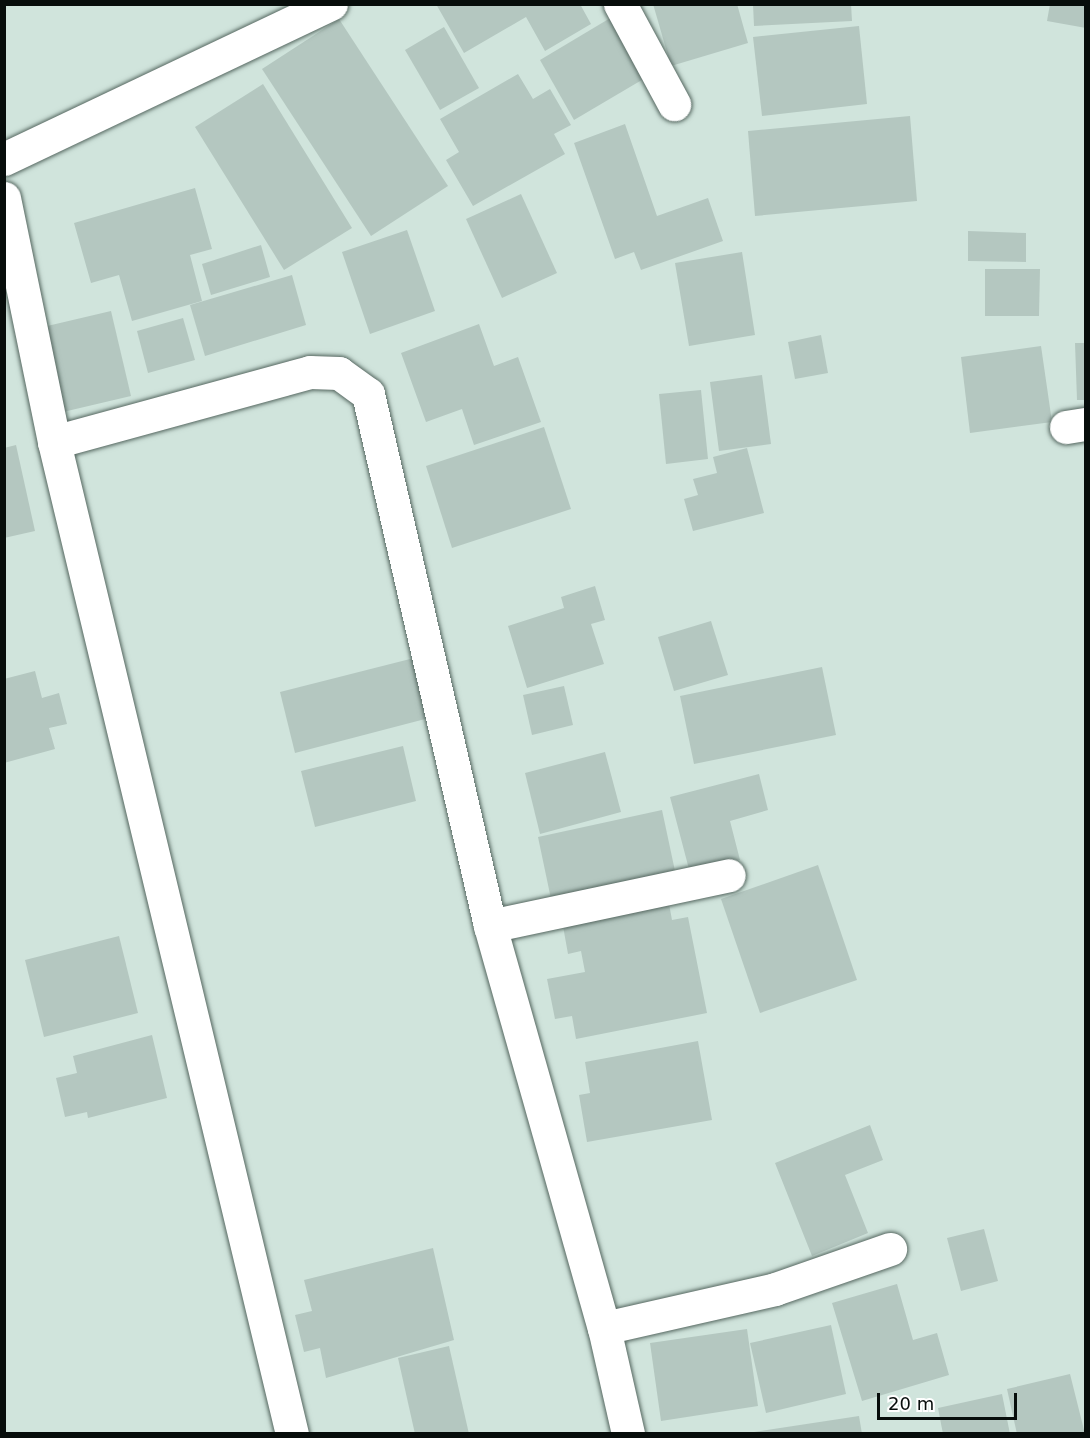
<!DOCTYPE html>
<html>
<head>
<meta charset="utf-8">
<style>
	body { margin:0 }
	#map { position:relative; width:1090px; height:1438px; overflow:hidden; background:#d0e4dc; font-family:"DejaVu Sans",sans-serif }
	div>[style] { position:absolute }
	[style*='--x'] { left:calc(var(--x)*1px); top:calc(var(--y)*1px); width:calc(var(--w)*1px); rotate:calc(var(--a)*1deg) }
	.building>* { inset:0; background:#b4c7c0 }
	.roads { filter:drop-shadow(0 0 2px #556760) drop-shadow(0 0 2px #556760) }
	.street>* { height:33px; margin:-16.5px; padding:0 16.5px; transform-origin:16.5px; border-radius:16.5px; background:#fff }
	span { translate:-50% -50%; white-space:nowrap; text-align:center; line-height:1.15; -webkit-text-stroke:6px #fff; paint-order:stroke }
	.frame { position:absolute; inset:0; border:6px solid #070d0b; pointer-events:none }
	.scale { position:absolute; left:877px; top:1393px; width:140px; height:27px; box-sizing:border-box; border:3px solid #070d0b; border-top:0; padding-left:8px; font-size:18px; line-height:21px; white-space:nowrap; color:#070d0b; -webkit-text-stroke:4px #fff; paint-order:stroke }
</style>
</head>
<body>
<div id="map">
	<div class="building">
		<i style="clip-path:polygon(436px 4px,580px 4px,591px 24px,545px 51px,526px 17px,464px 53px)"></i>
		<i style="clip-path:polygon(653px 4px,737px 4px,748px 43px,671px 66px)"></i>
		<i style="clip-path:polygon(753px 4px,851px 4px,852px 21px,754px 26px)"></i>
		<i style="clip-path:polygon(1050px 4px,1086px 4px,1086px 28px,1047px 21px)"></i>
		<i style="clip-path:polygon(617px 14px,652px 74px,574px 120px,540px 60px)"></i>
		<i style="clip-path:polygon(339px 19px,448px 186px,371px 236px,262px 69px)"></i>
		<i style="clip-path:polygon(859px 26px,867px 104px,762px 116px,753px 37px)"></i>
		<i style="clip-path:polygon(444px 27px,479px 88px,440px 110px,405px 50px)"></i>
		<i style="clip-path:polygon(518px 74px,533px 99px,550px 89px,571px 125px,554px 134px,565px 154px,473px 206px,446px 160px,459px 152px,440px 119px)"></i>
		<i style="clip-path:polygon(263px 84px,352px 228px,284px 270px,195px 127px)"></i>
		<i style="clip-path:polygon(910px 116px,917px 201px,755px 216px,748px 131px)"></i>
		<i style="clip-path:polygon(625px 124px,657px 216px,708px 198px,723px 241px,641px 270px,634px 252px,615px 259px,574px 143px)"></i>
		<i style="clip-path:polygon(195px 188px,212px 249px,190px 255px,202px 301px,132px 321px,119px 275px,91px 283px,74px 223px)"></i>
		<i style="clip-path:polygon(521px 194px,557px 273px,502px 298px,466px 219px)"></i>
		<i style="clip-path:polygon(407px 230px,435px 311px,370px 334px,342px 252px)"></i>
		<i style="clip-path:polygon(968px 231px,1026px 233px,1026px 262px,968px 261px)"></i>
		<i style="clip-path:polygon(261px 245px,270px 277px,211px 295px,202px 264px)"></i>
		<i style="clip-path:polygon(742px 252px,755px 335px,689px 346px,675px 263px)"></i>
		<i style="clip-path:polygon(985px 269px,1040px 269px,1039px 316px,985px 316px)"></i>
		<i style="clip-path:polygon(292px 275px,306px 325px,205px 356px,190px 305px)"></i>
		<i style="clip-path:polygon(111px 311px,131px 396px,63px 412px,43px 327px)"></i>
		<i style="clip-path:polygon(183px 318px,195px 360px,148px 373px,137px 331px)"></i>
		<i style="clip-path:polygon(479px 324px,494px 366px,518px 357px,541px 422px,474px 445px,462px 409px,426px 422px,401px 353px)"></i>
		<i style="clip-path:polygon(821px 335px,828px 373px,795px 379px,788px 342px)"></i>
		<i style="clip-path:polygon(1075px 343px,1086px 343px,1086px 400px,1077px 400px)"></i>
		<i style="clip-path:polygon(1041px 346px,1052px 422px,970px 433px,961px 357px)"></i>
		<i style="clip-path:polygon(762px 375px,771px 444px,719px 451px,710px 382px)"></i>
		<i style="clip-path:polygon(701px 390px,708px 459px,666px 464px,659px 394px)"></i>
		<i style="clip-path:polygon(544px 427px,571px 509px,452px 548px,426px 466px)"></i>
		<i style="clip-path:polygon(16px 445px,35px 531px,4px 538px,4px 448px)"></i>
		<i style="clip-path:polygon(747px 448px,764px 513px,693px 531px,684px 499px,698px 495px,693px 479px,717px 473px,713px 457px)"></i>
		<i style="clip-path:polygon(595px 586px,605px 620px,591px 624px,604px 664px,527px 688px,508px 626px,564px 608px,561px 597px)"></i>
		<i style="clip-path:polygon(711px 621px,728px 675px,674px 691px,658px 637px)"></i>
		<i style="clip-path:polygon(414px 658px,429px 718px,295px 753px,280px 692px)"></i>
		<i style="clip-path:polygon(822px 667px,836px 735px,694px 764px,680px 696px)"></i>
		<i style="clip-path:polygon(35px 671px,42px 698px,59px 693px,67px 724px,49px 728px,55px 749px,4px 763px,4px 679px)"></i>
		<i style="clip-path:polygon(564px 686px,573px 725px,532px 735px,523px 695px)"></i>
		<i style="clip-path:polygon(403px 746px,416px 801px,315px 827px,301px 771px)"></i>
		<i style="clip-path:polygon(605px 752px,621px 812px,540px 834px,525px 773px)"></i>
		<i style="clip-path:polygon(759px 774px,768px 810px,730px 821px,740px 860px,690px 873px,670px 797px)"></i>
		<i style="clip-path:polygon(662px 810px,675px 871px,551px 899px,538px 837px)"></i>
		<i style="clip-path:polygon(818px 865px,857px 980px,760px 1013px,721px 899px)"></i>
		<i style="clip-path:polygon(667px 893px,672px 920px,688px 917px,707px 1013px,576px 1039px,572px 1016px,555px 1019px,547px 979px,585px 972px,581px 951px,568px 954px,561px 915px)"></i>
		<i style="clip-path:polygon(119px 936px,138px 1013px,44px 1037px,25px 960px)"></i>
		<i style="clip-path:polygon(152px 1035px,167px 1098px,88px 1118px,87px 1112px,65px 1117px,56px 1078px,77px 1073px,73px 1056px)"></i>
		<i style="clip-path:polygon(698px 1041px,712px 1120px,587px 1142px,579px 1095px,590px 1093px,585px 1062px)"></i>
		<i style="clip-path:polygon(870px 1125px,883px 1160px,845px 1175px,868px 1233px,812px 1256px,775px 1163px)"></i>
		<i style="clip-path:polygon(984px 1229px,998px 1281px,961px 1291px,947px 1238px)"></i>
		<i style="clip-path:polygon(433px 1248px,454px 1340px,326px 1378px,320px 1348px,304px 1352px,295px 1315px,312px 1311px,304px 1280px)"></i>
		<i style="clip-path:polygon(897px 1284px,913px 1340px,937px 1333px,949px 1375px,862px 1401px,832px 1303px)"></i>
		<i style="clip-path:polygon(831px 1325px,846px 1394px,766px 1413px,750px 1343px)"></i>
		<i style="clip-path:polygon(747px 1329px,758px 1406px,661px 1421px,650px 1343px)"></i>
		<i style="clip-path:polygon(449px 1346px,469px 1434px,415px 1434px,398px 1358px)"></i>
		<i style="clip-path:polygon(1070px 1374px,1085px 1434px,1017px 1434px,1007px 1389px)"></i>
		<i style="clip-path:polygon(1002px 1394px,1010px 1434px,943px 1434px,938px 1408px)"></i>
		<i style="clip-path:polygon(859px 1416px,862px 1434px,754px 1434px,754px 1432px)"></i>
	</div>
	<div class="roads">
		<div class="street">
			<i style="--x:620;--y:4;--w:114;--a:61.6"></i>
			<i style="--x:4;--y:159;--w:362;--a:-25.4"></i>
			<i style="--x:4;--y:198;--w:249;--a:78.4"></i>
			<i style="--x:54;--y:442;--w:1020;--a:76.51"></i>
			<i style="--x:1066;--y:427;--w:20;--a:-9"></i>
			<i style="--x:54;--y:442;--w:265;--a:-15.3"></i>
			<i style="--x:310;--y:372;--w:29;--a:2"></i>
			<i style="--x:339;--y:373;--w:36;--a:36"></i>
			<i style="--x:368;--y:394;--w:546;--a:77.08"></i>
			<i style="--x:490;--y:926;--w:418;--a:74.2"></i>
			<i style="--x:604;--y:1328;--w:109;--a:77.2"></i>
			<i style="--x:490;--y:926;--w:244;--a:-12"></i>
			<i style="--x:604;--y:1328;--w:175;--a:-12.8"></i>
			<i style="--x:775;--y:1289;--w:122;--a:-19.2"></i>
		</div>
	</div>
	<div class="frame"></div>
	<div class="scale">20 m</div>
</div>
</body>
</html>
